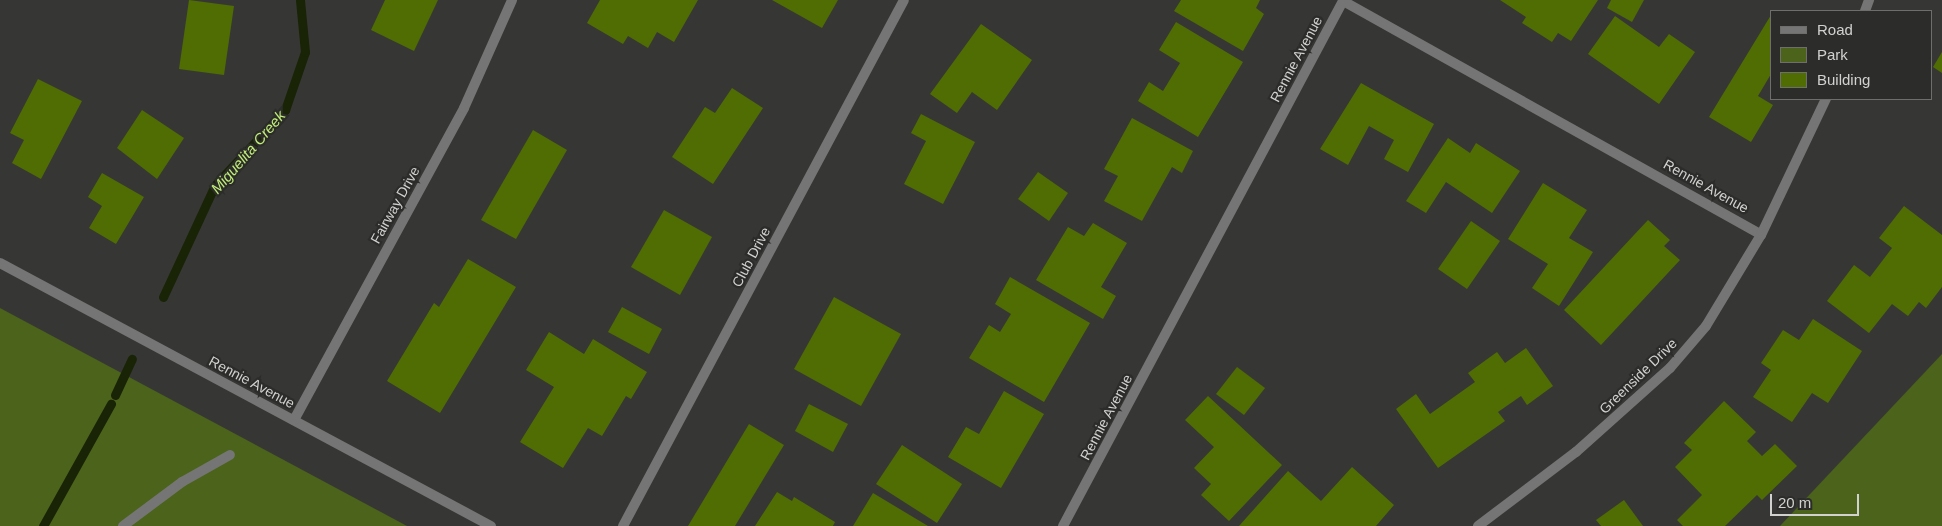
<!DOCTYPE html>
<html>
<head>
<meta charset="utf-8">
<style>
	body { margin:0 }
	#map { position:relative; width:1942px; height:526px; overflow:hidden; background:#363734; font-family:Helvetica,sans-serif }
	div>[style] { position:absolute }
	[style*='--x'] { left:calc(var(--x)*1px); top:calc(var(--y)*1px); width:calc(var(--w)*1px); rotate:calc(var(--a)*1deg) }
	.green>* { inset:0; background:#4b631a }
	.stream>* { height:9px; margin:-4.5px; padding:0 4.5px; transform-origin:4.5px; border-radius:4.5px; background:#192407 }
	.building>* { inset:0; background:#4f6d02 }
	.lane>* { height:10px; margin:-5px; padding:0 5px; transform-origin:5px; border-radius:5px; background:#747574 }
	.street>* { height:10px; margin:-5px; padding:0 5px; transform-origin:5px; border-radius:5px; background:#747574 }
	span { translate:-50% -50%; white-space:nowrap; text-align:center; line-height:1.15; -webkit-text-stroke:4.5px #2c2d2a; paint-order:stroke }
	.street-label { font-size:14px; color:#d1d2cf }
	.water-label { font-size:15px; color:#c1ee77; font-style:italic }
	.legend { position:absolute; left:1770px; top:10px; width:162px; height:90px; box-sizing:border-box; background:#2c2d2a; border:1px solid #6e6f6c; margin:0; padding:6px 9px; list-style:none; font-size:15px; color:#d1d2cf }
	.legend li { display:flex; align-items:center; gap:10px; height:25px }
	.legend b { width:25px; border:1px solid #6e6f6c }
	.scale { position:absolute; left:1770px; top:494px; width:89px; height:22px; box-sizing:border-box; border:2px solid #d1d2cf; border-top:0; padding-left:6px; font-size:15px; line-height:18px; white-space:nowrap; color:#d1d2cf; -webkit-text-stroke:4px #2c2d2a; paint-order:stroke }
</style>
</head>
<body>
<div id="map">
	<div class="green">
		<i style="clip-path:polygon(0 308px,407px 526px,0 526px)"></i>
		<i style="clip-path:polygon(1942px 354px,1942px 526px,1780px 526px)"></i>
	</div>
	<div class="stream">
		<i style="--x:163;--y:297;--w:123;--a:-65.1"></i>
		<i style="--x:215;--y:185;--w:103;--a:-47"></i>
		<i style="--x:285;--y:110;--w:61;--a:-71"></i>
		<i style="--x:305;--y:52;--w:52;--a:-95.5"></i>
		<i style="--x:115;--y:395;--w:40;--a:-65"></i>
		<i style="--x:43;--y:526;--w:140;--a:-60.9"></i>
	</div>
	<div class="building">
		<i style="clip-path:polygon(189px 0,234px 6px,224px 75px,179px 69px)"></i>
		<i style="clip-path:polygon(385px 0,438px 0,414px 51px,371px 30px)"></i>
		<i style="clip-path:polygon(600px 0,698px 0,674px 42px,657px 32px,648px 48px,628px 36px,623px 44px,587px 23px)"></i>
		<i style="clip-path:polygon(772px 0,838px 0,822px 28px)"></i>
		<i style="clip-path:polygon(1181px 0,1260px 0,1256px 8px,1264px 14px,1243px 51px,1174px 11px)"></i>
		<i style="clip-path:polygon(1500px 0,1598px 0,1571px 41px,1558px 33px,1552px 42px,1522px 23px,1526px 17px)"></i>
		<i style="clip-path:polygon(1611px 0,1644px 0,1632px 22px,1607px 8px)"></i>
		<i style="clip-path:polygon(1771px 15px,1771px 74px,1758px 96px,1773px 105px,1751px 142px,1709px 117px)"></i>
		<i style="clip-path:polygon(1615px 16px,1659px 47px,1669px 34px,1695px 52px,1659px 104px,1588px 54px)"></i>
		<i style="clip-path:polygon(1176px 22px,1243px 62px,1198px 137px,1138px 101px,1149px 82px,1163px 91px,1180px 63px,1159px 50px)"></i>
		<i style="clip-path:polygon(981px 24px,1032px 60px,997px 110px,972px 92px,957px 113px,930px 94px)"></i>
		<i style="clip-path:polygon(1942px 52px,1942px 73px,1933px 67px)"></i>
		<i style="clip-path:polygon(38px 79px,82px 101px,41px 179px,12px 163px,24px 140px,10px 133px)"></i>
		<i style="clip-path:polygon(1361px 83px,1434px 124px,1408px 172px,1384px 159px,1394px 140px,1369px 126px,1348px 165px,1320px 149px)"></i>
		<i style="clip-path:polygon(732px 88px,763px 108px,713px 184px,672px 157px,705px 107px,715px 113px)"></i>
		<i style="clip-path:polygon(142px 110px,184px 138px,157px 179px,117px 148px)"></i>
		<i style="clip-path:polygon(921px 114px,975px 142px,943px 204px,904px 184px,926px 141px,911px 133px)"></i>
		<i style="clip-path:polygon(1132px 118px,1193px 151px,1182px 173px,1172px 167px,1142px 221px,1104px 201px,1118px 176px,1104px 169px)"></i>
		<i style="clip-path:polygon(533px 130px,567px 150px,516px 239px,481px 220px)"></i>
		<i style="clip-path:polygon(1448px 138px,1470px 153px,1476px 143px,1520px 171px,1492px 213px,1446px 182px,1426px 213px,1406px 201px)"></i>
		<i style="clip-path:polygon(1038px 172px,1068px 193px,1049px 221px,1018px 199px)"></i>
		<i style="clip-path:polygon(102px 173px,144px 197px,116px 244px,89px 228px,102px 206px,88px 197px)"></i>
		<i style="clip-path:polygon(1543px 183px,1587px 210px,1569px 238px,1593px 252px,1559px 306px,1532px 288px,1548px 264px,1508px 239px)"></i>
		<i style="clip-path:polygon(1904px 206px,1942px 235px,1942px 287px,1926px 308px,1919px 302px,1908px 316px,1892px 304px,1869px 333px,1827px 301px,1854px 265px,1870px 277px,1892px 248px,1879px 238px)"></i>
		<i style="clip-path:polygon(664px 210px,712px 237px,680px 295px,631px 267px)"></i>
		<i style="clip-path:polygon(1648px 220px,1670px 240px,1664px 246px,1680px 260px,1601px 345px,1564px 310px)"></i>
		<i style="clip-path:polygon(1471px 221px,1500px 241px,1467px 289px,1438px 269px)"></i>
		<i style="clip-path:polygon(1093px 223px,1127px 243px,1101px 287px,1116px 296px,1103px 319px,1036px 280px,1068px 227px,1084px 236px)"></i>
		<i style="clip-path:polygon(468px 259px,516px 287px,440px 413px,387px 381px,434px 303px,439px 307px)"></i>
		<i style="clip-path:polygon(1010px 277px,1090px 323px,1044px 402px,969px 358px,989px 325px,1000px 332px,1011px 314px,995px 304px)"></i>
		<i style="clip-path:polygon(834px 297px,901px 334px,861px 406px,794px 369px)"></i>
		<i style="clip-path:polygon(622px 307px,662px 329px,649px 354px,608px 332px)"></i>
		<i style="clip-path:polygon(1813px 319px,1862px 351px,1828px 403px,1812px 393px,1792px 422px,1753px 397px,1771px 370px,1761px 363px,1783px 330px,1799px 340px)"></i>
		<i style="clip-path:polygon(549px 332px,584px 354px,593px 339px,647px 372px,631px 399px,626px 396px,602px 436px,588px 428px,563px 468px,520px 442px,554px 387px,526px 370px)"></i>
		<i style="clip-path:polygon(1526px 348px,1553px 386px,1527px 405px,1521px 396px,1498px 412px,1505px 421px,1438px 468px,1396px 409px,1416px 394px,1430px 414px,1475px 382px,1468px 373px,1497px 352px,1505px 363px)"></i>
		<i style="clip-path:polygon(1237px 367px,1265px 388px,1244px 415px,1216px 394px)"></i>
		<i style="clip-path:polygon(1004px 391px,1044px 414px,1001px 488px,948px 457px,966px 427px,979px 434px)"></i>
		<i style="clip-path:polygon(1208px 396px,1282px 465px,1229px 521px,1201px 495px,1211px 484px,1194px 468px,1214px 447px,1185px 420px)"></i>
		<i style="clip-path:polygon(1724px 401px,1756px 432px,1747px 441px,1762px 456px,1775px 444px,1797px 466px,1762px 500px,1757px 495px,1725px 526px,1683px 526px,1677px 520px,1702px 495px,1675px 467px,1692px 450px,1684px 443px)"></i>
		<i style="clip-path:polygon(809px 404px,848px 424px,833px 452px,795px 431px)"></i>
		<i style="clip-path:polygon(749px 424px,784px 445px,735px 526px,688px 526px)"></i>
		<i style="clip-path:polygon(902px 445px,962px 484px,937px 523px,876px 484px)"></i>
		<i style="clip-path:polygon(1352px 467px,1394px 505px,1376px 526px,1239px 526px,1288px 471px,1321px 501px)"></i>
		<i style="clip-path:polygon(777px 492px,792px 501px,794px 497px,835px 522px,833px 526px,755px 526px)"></i>
		<i style="clip-path:polygon(873px 493px,928px 526px,853px 526px)"></i>
		<i style="clip-path:polygon(1624px 500px,1643px 526px,1601px 526px,1596px 520px)"></i>
	</div>
	<div class="lane">
		<i style="--x:123;--y:526;--w:74;--a:-36.7"></i>
		<i style="--x:182;--y:482;--w:55;--a:-29.4"></i>
	</div>
	<div class="street">
		<i style="--x:1865;--y:11;--w:12;--a:-70"></i>
		<i style="--x:0;--y:263;--w:557;--a:28.18"></i>
		<i style="--x:294;--y:420;--w:355;--a:-61.4"></i>
		<i style="--x:464;--y:108;--w:118;--a:-66"></i>
		<i style="--x:623;--y:526;--w:596;--a:-61.89"></i>
		<i style="--x:1063;--y:526;--w:595;--a:-61.93"></i>
		<i style="--x:1343;--y:1;--w:479;--a:29.2"></i>
		<i style="--x:1478;--y:526;--w:123;--a:-37.1"></i>
		<i style="--x:1576;--y:452;--w:126;--a:-41.8"></i>
		<i style="--x:1670;--y:368;--w:55;--a:-49.4"></i>
		<i style="--x:1706;--y:326;--w:106;--a:-58.9"></i>
		<i style="--x:1761;--y:235;--w:151;--a:-64.5"></i>
	</div>
	<div class="street-label">
		<span style="left:1296px;top:59px;rotate:-62deg">Rennie Avenue</span>
		<span style="left:1706px;top:186px;rotate:29deg">Rennie Avenue</span>
		<span style="left:395px;top:205px;rotate:-61deg">Fairway Drive</span>
		<span style="left:751px;top:257px;rotate:-62deg">Club Drive</span>
		<span style="left:1638px;top:376px;rotate:-44deg">Greenside Drive</span>
		<span style="left:252px;top:382px;rotate:28deg">Rennie Avenue</span>
		<span style="left:1106px;top:417px;rotate:-62deg">Rennie Avenue</span>
	</div>
	<div class="water-label">
		<span style="left:248px;top:152px;rotate:-49deg">Miguelita Creek</span>
	</div>
	<ul class="legend">
	<li><b style="height:6px;background:#747574"></b>Road</li>
	<li><b style="height:14px;background:#4b631a"></b>Park</li>
	<li><b style="height:14px;background:#4f6d02"></b>Building</li>
	</ul>
	<div class="scale">20 m</div>
</div>
</body>
</html>
